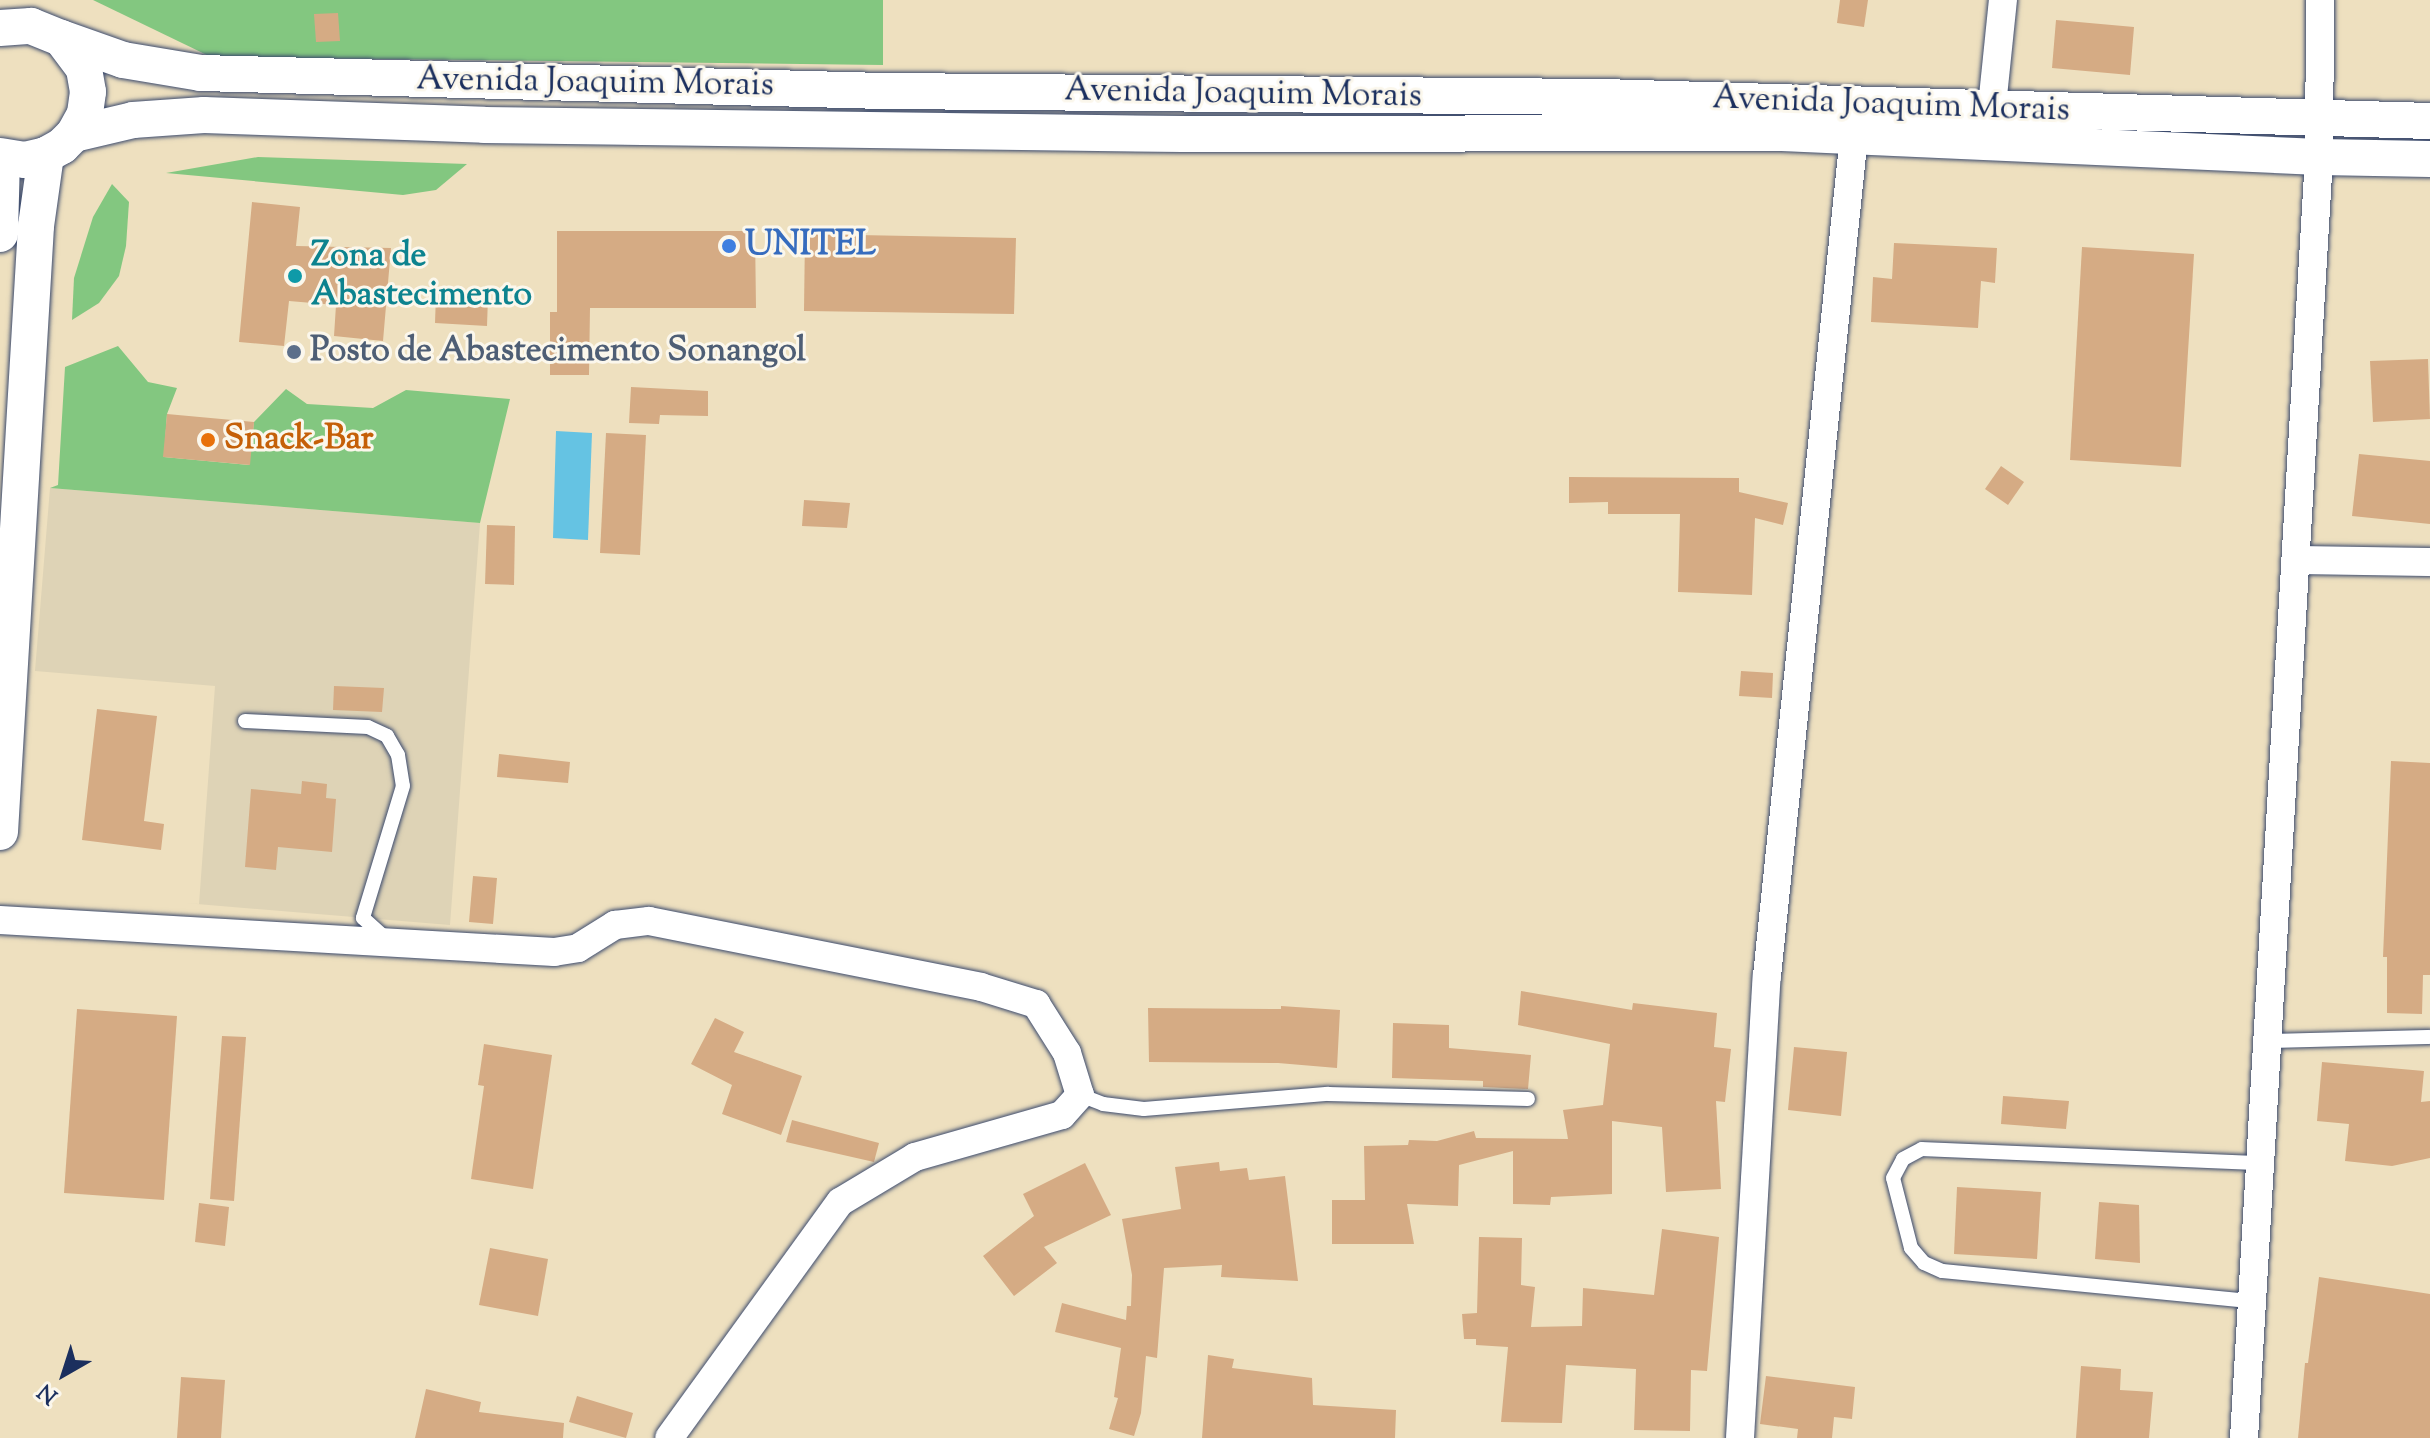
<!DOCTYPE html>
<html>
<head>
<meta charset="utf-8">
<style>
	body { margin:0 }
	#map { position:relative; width:2430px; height:1438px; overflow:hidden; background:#eee0bf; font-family:"Sorts Mill Goudy",serif }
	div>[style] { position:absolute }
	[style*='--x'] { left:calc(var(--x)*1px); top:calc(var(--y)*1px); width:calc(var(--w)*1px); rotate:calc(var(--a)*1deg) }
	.built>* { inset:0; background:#ded3b6 }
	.green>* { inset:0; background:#83c780 }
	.water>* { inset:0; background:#65c3e3 }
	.building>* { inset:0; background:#d5ab84 }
	.roads { filter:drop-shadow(0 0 2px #3b4a6d) drop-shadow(0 0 2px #3b4a6d) }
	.service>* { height:14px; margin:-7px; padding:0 7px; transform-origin:7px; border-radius:7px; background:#fff }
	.minor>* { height:28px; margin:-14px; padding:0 14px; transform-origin:14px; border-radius:14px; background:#fff }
	.tertiary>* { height:36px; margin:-18px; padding:0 18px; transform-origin:18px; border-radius:18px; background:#fff }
	.dots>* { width:22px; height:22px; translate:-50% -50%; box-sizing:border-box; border:4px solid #fbf7ec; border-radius:50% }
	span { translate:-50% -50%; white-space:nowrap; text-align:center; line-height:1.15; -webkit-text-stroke:6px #fbf7ec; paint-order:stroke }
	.street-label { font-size:34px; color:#1b2f5e }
	.shop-label { font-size:34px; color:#366cbe; font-weight:700 }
	.left { translate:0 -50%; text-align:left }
	.culture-label { font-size:34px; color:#0d838f; font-weight:700 }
	.service-label { font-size:34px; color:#4e5e75; font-weight:700 }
	.food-label { font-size:34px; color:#c56008; font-weight:700 }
	.north { position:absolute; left:24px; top:1334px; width:80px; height:80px; -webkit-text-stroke:6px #fbf7ec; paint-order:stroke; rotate:219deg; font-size:22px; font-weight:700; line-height:32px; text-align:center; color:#1b2f5e }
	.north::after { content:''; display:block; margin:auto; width:28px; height:36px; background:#1b2f5e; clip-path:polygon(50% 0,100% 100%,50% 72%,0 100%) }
</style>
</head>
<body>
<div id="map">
	<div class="built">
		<i style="clip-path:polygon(50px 488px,480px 523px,450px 925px,185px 903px,199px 904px,215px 686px,35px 671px)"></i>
	</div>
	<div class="green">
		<i style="clip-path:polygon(93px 0,883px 0,883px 65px,211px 57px)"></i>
		<i style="clip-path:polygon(258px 157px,467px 164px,436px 190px,403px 195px,166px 173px)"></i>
		<i style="clip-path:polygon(112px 184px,129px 202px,126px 246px,119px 276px,99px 303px,72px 320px,74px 278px,93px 217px)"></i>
		<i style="clip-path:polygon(118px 346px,148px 382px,177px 388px,167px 414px,164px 457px,249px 465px,254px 422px,286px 389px,307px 404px,373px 408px,406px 390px,510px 399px,480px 523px,50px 488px,58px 485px,65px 367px)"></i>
	</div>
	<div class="water">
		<i style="clip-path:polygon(556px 431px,592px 433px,588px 540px,553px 538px)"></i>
	</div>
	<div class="building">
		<i style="clip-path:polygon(1840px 0,1868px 0,1864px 27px,1837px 23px)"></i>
		<i style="clip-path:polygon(338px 13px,340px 41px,316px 42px,314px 14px)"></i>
		<i style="clip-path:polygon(2056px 20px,2134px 27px,2130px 75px,2052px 68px)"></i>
		<i style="clip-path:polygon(252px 202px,300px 207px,296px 246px,391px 248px,383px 341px,334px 336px,336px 305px,289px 301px,284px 346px,239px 342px)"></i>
		<i style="clip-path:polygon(557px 231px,755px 231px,756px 308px,590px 308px,589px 375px,550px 375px,550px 312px,557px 312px)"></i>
		<i style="clip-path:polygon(805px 234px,1016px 238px,1014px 314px,804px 311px)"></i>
		<i style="clip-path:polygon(1894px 243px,1997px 248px,1995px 283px,1981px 281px,1978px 328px,1871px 322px,1873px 277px,1892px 279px)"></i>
		<i style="clip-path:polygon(2082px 247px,2194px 254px,2181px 467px,2070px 460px)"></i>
		<i style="clip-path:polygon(436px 294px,488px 297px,487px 326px,435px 323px)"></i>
		<i style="clip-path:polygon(2428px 359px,2430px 419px,2373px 422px,2370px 361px)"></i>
		<i style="clip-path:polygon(631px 387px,708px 391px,708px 416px,660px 415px,659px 424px,629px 423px)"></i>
		<i style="clip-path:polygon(167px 414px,254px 422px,250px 465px,163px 457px)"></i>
		<i style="clip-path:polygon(606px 433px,646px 435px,640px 555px,600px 553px)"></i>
		<i style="clip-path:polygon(2359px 454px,2430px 461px,2430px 524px,2352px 516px)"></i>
		<i style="clip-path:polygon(2001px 466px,2024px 482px,2008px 505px,1985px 489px)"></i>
		<i style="clip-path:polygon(1569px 477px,1739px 478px,1739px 492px,1788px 503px,1783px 525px,1755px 518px,1752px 595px,1678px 592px,1680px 514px,1608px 514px,1608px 502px,1569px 503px)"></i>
		<i style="clip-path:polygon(804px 500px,850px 503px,847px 528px,802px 526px)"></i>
		<i style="clip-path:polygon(487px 525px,515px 526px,514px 585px,485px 584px)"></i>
		<i style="clip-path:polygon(1741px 671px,1773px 673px,1772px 698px,1739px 696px)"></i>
		<i style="clip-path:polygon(334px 686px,384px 688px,382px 712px,333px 710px)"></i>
		<i style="clip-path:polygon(97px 709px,157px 716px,144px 821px,164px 824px,161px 850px,82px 840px)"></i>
		<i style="clip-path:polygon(499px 754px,570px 762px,568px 783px,497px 777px)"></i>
		<i style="clip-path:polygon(2391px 761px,2430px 763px,2430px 975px,2423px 975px,2422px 1014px,2387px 1013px,2387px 957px,2383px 957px)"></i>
		<i style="clip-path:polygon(302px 781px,327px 784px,326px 798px,336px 799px,332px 852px,278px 847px,276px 870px,245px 867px,251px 789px,301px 794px)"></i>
		<i style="clip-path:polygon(473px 876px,497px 878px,493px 924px,469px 922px)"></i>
		<i style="clip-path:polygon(1521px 991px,1632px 1010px,1633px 1003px,1717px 1013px,1714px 1047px,1731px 1049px,1725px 1102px,1716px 1101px,1721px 1189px,1666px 1192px,1662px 1127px,1612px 1121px,1612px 1194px,1551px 1197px,1550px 1205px,1513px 1204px,1513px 1151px,1459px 1165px,1458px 1206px,1407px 1204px,1414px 1244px,1332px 1244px,1332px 1200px,1365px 1200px,1364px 1146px,1408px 1145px,1409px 1140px,1437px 1141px,1474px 1131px,1476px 1138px,1568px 1139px,1563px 1110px,1603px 1105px,1610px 1044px,1518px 1025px)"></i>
		<i style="clip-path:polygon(1281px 1006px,1340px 1010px,1337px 1068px,1278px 1063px,1149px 1062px,1148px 1008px,1281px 1009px)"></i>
		<i style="clip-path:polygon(77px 1009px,177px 1016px,164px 1200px,64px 1193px)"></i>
		<i style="clip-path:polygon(715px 1018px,744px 1032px,734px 1052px,802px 1076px,781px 1135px,722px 1114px,732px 1085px,691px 1064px)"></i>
		<i style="clip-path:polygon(1393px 1023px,1449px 1025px,1449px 1048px,1531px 1055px,1528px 1089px,1483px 1087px,1483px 1081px,1392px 1078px)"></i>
		<i style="clip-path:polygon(222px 1036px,246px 1037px,234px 1201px,210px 1199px)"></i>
		<i style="clip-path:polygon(484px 1044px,552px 1055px,533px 1189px,471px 1179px,484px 1086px,478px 1085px)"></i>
		<i style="clip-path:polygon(1794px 1047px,1847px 1052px,1841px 1116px,1788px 1110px)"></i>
		<i style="clip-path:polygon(2322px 1062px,2424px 1071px,2421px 1102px,2430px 1101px,2430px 1158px,2392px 1166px,2345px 1161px,2349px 1124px,2317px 1121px)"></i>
		<i style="clip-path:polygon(2003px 1096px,2069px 1101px,2066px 1129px,2001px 1124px)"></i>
		<i style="clip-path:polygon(792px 1120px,879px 1143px,874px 1162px,786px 1142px)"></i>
		<i style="clip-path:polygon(1219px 1162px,1220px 1171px,1247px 1168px,1249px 1180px,1285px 1176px,1298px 1281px,1221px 1277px,1222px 1265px,1164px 1268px,1157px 1358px,1146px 1356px,1141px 1413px,1134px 1436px,1109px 1429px,1118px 1398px,1114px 1397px,1121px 1348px,1055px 1332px,1062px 1303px,1126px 1320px,1127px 1306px,1131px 1306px,1132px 1275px,1122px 1219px,1181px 1209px,1175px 1167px)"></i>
		<i style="clip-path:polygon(1085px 1163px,1111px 1215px,1044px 1247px,1057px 1263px,1014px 1296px,983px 1256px,1034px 1216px,1023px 1194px)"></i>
		<i style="clip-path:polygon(1957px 1187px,2041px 1192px,2037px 1259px,1954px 1254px)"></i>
		<i style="clip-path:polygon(2099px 1202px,2139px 1205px,2140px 1263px,2095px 1259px)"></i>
		<i style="clip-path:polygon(199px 1203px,229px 1207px,225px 1246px,195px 1242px)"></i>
		<i style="clip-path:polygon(1662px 1229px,1719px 1237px,1707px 1371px,1691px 1370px,1690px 1431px,1634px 1430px,1636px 1369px,1566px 1365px,1562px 1423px,1501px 1422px,1508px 1347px,1476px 1345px,1476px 1339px,1464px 1339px,1462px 1314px,1477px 1313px,1479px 1237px,1522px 1238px,1521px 1285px,1535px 1287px,1531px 1327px,1582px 1326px,1583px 1288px,1654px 1295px)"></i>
		<i style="clip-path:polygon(490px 1248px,548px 1259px,538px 1316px,479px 1305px)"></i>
		<i style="clip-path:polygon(2319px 1277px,2430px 1294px,2430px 1438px,2298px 1438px,2305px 1363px,2308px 1363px)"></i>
		<i style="clip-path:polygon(1208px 1355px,1234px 1359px,1232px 1368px,1312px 1378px,1313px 1405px,1396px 1410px,1395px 1438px,1202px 1438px)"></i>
		<i style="clip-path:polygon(2081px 1366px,2121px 1369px,2120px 1390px,2153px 1392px,2149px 1438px,2076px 1438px)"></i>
		<i style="clip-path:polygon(1766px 1376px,1855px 1387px,1852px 1419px,1834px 1417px,1832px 1438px,1797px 1438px,1798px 1429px,1760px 1424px)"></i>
		<i style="clip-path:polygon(181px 1377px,225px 1380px,221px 1438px,177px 1438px)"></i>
		<i style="clip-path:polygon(426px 1389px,481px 1402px,479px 1412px,564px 1423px,563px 1438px,415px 1438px)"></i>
		<i style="clip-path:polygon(577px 1396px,633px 1413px,626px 1438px,569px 1422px)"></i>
	</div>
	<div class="roads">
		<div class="service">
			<i style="--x:245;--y:721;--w:123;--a:2.8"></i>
			<i style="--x:368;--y:727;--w:21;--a:25"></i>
			<i style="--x:387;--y:736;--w:22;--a:60"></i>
			<i style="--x:398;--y:755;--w:31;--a:81"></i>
			<i style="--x:403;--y:786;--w:138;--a:106.9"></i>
			<i style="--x:363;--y:918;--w:31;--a:42"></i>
			<i style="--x:2268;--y:1041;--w:162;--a:-1.4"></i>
			<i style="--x:1080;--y:1095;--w:25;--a:21"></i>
			<i style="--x:1103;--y:1104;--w:41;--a:7"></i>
			<i style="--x:1144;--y:1109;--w:185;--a:-4.7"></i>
			<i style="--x:1328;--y:1094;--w:200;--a:1.4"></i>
			<i style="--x:2249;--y:1301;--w:308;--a:-174.4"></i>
			<i style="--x:1942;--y:1271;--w:20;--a:-156"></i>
			<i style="--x:1924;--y:1263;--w:20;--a:-131"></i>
			<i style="--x:1911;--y:1248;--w:72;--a:-104.4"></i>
			<i style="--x:1893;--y:1178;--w:21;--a:-62"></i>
			<i style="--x:1903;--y:1159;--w:21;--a:-28"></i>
			<i style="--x:1922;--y:1149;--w:339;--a:2.4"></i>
		</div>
		<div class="minor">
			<i style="--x:1992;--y:106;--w:107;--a:-84.1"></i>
			<i style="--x:2297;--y:560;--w:133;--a:0.9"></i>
			<i style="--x:0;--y:920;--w:555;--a:3.31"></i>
			<i style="--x:554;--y:952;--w:24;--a:-9"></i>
			<i style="--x:578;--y:948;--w:44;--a:-31.9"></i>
			<i style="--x:615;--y:925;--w:34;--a:-7"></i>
			<i style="--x:649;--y:921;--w:338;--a:11.2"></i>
			<i style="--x:981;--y:987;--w:58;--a:17.2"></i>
			<i style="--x:1036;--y:1004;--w:58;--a:57.7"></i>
			<i style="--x:1067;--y:1053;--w:44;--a:72.8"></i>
			<i style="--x:1080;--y:1095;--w:27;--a:132"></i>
			<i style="--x:1062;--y:1115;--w:153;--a:164.1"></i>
			<i style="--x:915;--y:1157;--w:87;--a:149"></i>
			<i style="--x:840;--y:1202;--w:291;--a:125.9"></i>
			<i style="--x:1740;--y:1438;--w:463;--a:-86.7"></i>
			<i style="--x:1767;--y:976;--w:845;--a:-84.09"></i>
			<i style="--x:2244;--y:1438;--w:1283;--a:-86.65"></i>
			<i style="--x:2319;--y:157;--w:157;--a:-89.6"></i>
		</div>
		<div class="tertiary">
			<i style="--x:0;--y:28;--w:31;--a:-4"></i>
			<i style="--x:31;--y:26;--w:32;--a:22"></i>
			<i style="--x:61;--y:38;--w:39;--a:53"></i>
			<i style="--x:84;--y:69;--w:23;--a:80"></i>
			<i style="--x:88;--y:92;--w:22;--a:98"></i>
			<i style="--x:85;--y:114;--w:23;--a:119"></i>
			<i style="--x:74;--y:134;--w:17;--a:135"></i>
			<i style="--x:62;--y:146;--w:18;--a:151"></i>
			<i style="--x:46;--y:155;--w:22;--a:167"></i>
			<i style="--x:25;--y:160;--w:25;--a:-171"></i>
			<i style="--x:61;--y:38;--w:66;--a:19.5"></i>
			<i style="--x:123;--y:60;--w:79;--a:9.5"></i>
			<i style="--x:201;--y:73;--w:684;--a:1.51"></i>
			<i style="--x:885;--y:91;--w:717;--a:0.48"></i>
			<i style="--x:1602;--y:97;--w:828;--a:1.66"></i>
			<i style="--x:74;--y:134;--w:61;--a:-13.3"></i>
			<i style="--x:133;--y:120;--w:71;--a:-4"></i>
			<i style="--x:204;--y:115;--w:280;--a:2"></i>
			<i style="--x:484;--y:125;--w:699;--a:0.74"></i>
			<i style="--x:1183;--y:134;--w:599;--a:-0.1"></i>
			<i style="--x:1782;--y:133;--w:538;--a:2.56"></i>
			<i style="--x:2319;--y:157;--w:111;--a:1"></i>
			<i style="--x:0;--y:234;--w:77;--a:-88.5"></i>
			<i style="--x:0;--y:832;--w:607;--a:-86.6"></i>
			<i style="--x:36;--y:226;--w:72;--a:-82"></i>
		</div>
	</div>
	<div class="dots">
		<i style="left:729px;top:246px;background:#3f7fe0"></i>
		<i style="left:295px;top:276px;background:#0f9aa8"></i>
		<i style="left:294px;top:352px;background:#5c6f8a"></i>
		<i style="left:208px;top:440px;background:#e8710a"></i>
	</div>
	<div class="street-label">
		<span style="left:595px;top:83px;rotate:1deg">Avenida Joaquim Morais</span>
		<span style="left:1243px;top:94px;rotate:1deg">Avenida Joaquim Morais</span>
		<span style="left:1891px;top:105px;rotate:2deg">Avenida Joaquim Morais</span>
	</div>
	<div class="shop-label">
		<span class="left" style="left:745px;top:246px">UNITEL</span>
	</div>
	<div class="culture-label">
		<span class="left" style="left:311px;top:276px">Zona de<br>Abastecimento</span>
	</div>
	<div class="service-label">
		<span class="left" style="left:310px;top:352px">Posto de Abastecimento Sonangol</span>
	</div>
	<div class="food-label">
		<span class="left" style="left:224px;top:440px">Snack-Bar</span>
	</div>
	<div class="north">N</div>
</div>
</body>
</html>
